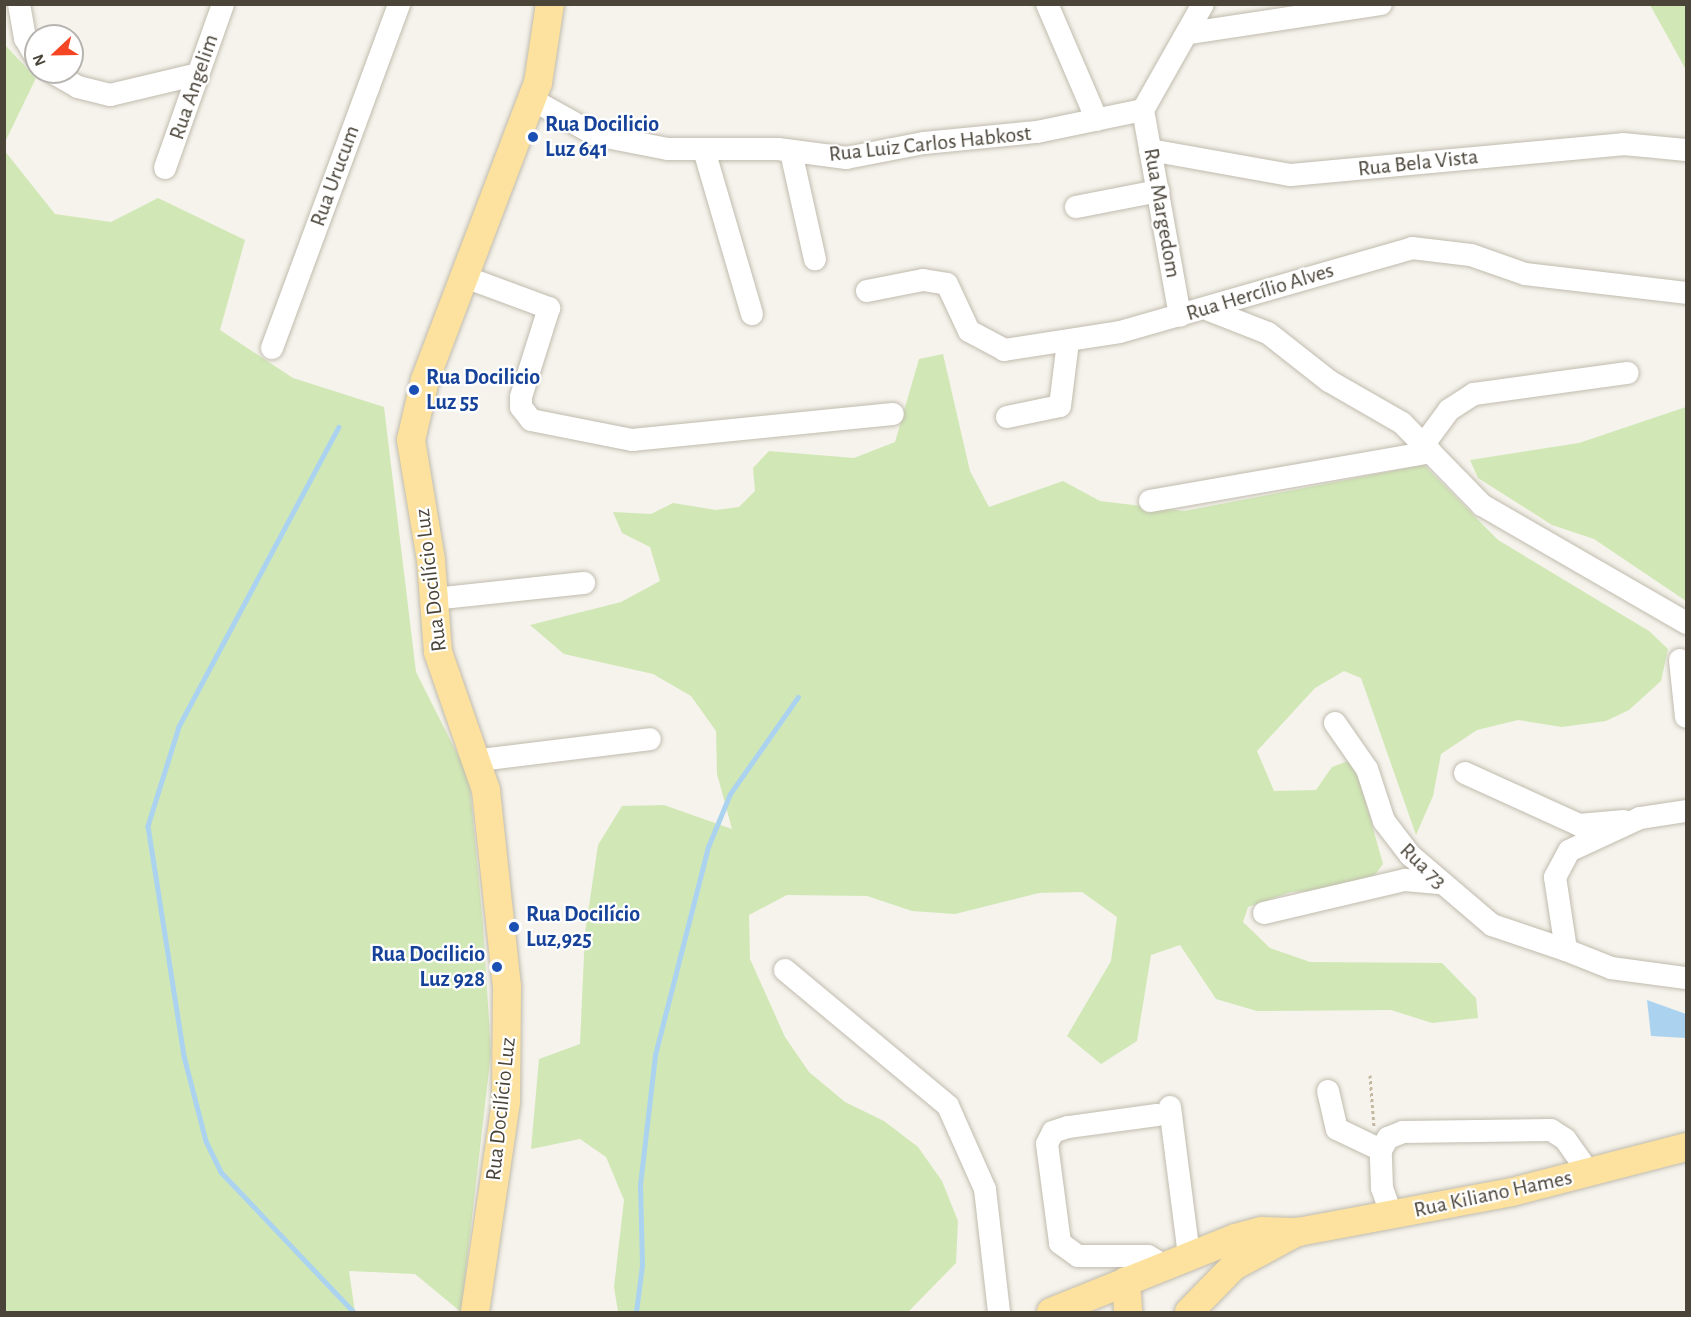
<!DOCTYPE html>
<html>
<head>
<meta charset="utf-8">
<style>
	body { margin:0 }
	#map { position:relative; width:1691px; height:1317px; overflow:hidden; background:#f5f3ec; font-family:"Alegreya Sans",sans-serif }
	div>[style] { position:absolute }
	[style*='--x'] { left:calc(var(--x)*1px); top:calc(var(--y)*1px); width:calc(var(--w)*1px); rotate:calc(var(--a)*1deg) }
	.green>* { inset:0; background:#d1e8b6 }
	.water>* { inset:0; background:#abd3f0 }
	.stream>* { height:4.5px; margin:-2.25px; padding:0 2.25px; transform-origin:2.25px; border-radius:2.25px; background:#abd3f0 }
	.path>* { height:3px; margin-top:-1.5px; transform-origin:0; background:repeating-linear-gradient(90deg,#c3b7a0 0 3px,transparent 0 6px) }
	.roads { filter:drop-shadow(0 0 2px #c1bbae) drop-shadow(0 0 2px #c1bbae) }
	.minor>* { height:22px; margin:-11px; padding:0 11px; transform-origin:11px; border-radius:11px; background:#fff }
	.major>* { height:28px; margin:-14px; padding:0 14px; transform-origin:14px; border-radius:14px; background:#fce29e }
	.dots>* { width:16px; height:16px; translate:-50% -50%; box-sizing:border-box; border:3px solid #fff; border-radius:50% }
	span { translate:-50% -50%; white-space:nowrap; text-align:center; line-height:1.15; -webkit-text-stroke:4.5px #fff; paint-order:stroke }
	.street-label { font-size:22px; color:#4a4439 }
	.transit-label { font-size:22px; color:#164399; font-weight:700 }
	.left { translate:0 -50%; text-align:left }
	.right { translate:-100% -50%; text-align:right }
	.frame { position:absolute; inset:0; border:6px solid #4a4439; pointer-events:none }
	.north { position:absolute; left:24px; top:24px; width:60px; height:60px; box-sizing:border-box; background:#fff; border:2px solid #b7b4b0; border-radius:50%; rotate:248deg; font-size:16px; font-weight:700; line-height:24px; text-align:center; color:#4a4439 }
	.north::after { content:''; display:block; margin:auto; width:21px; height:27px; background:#f54523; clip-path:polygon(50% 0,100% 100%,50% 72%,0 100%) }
</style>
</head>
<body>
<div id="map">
	<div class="green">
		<i style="clip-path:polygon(1650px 5px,1686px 5px,1686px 70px,1669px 39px)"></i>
		<i style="clip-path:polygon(5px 45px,36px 78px,5px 142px)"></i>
		<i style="clip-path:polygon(4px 150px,55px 214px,111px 222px,158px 198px,245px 240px,220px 330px,293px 378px,384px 407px,416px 672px,469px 777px,483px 925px,491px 1053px,461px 1312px,415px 1274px,349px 1271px,355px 1312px,5px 1312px)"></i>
		<i style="clip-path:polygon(943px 354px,970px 471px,989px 507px,1063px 481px,1100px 501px,1184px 511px,1424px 465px,1498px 540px,1649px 631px,1668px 649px,1661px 681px,1629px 710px,1606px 721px,1562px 727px,1518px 720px,1477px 730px,1441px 754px,1433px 796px,1416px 835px,1361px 678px,1344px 671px,1315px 688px,1257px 751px,1274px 791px,1316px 790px,1332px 767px,1348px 761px,1359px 778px,1383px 864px,1374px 876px,1334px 890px,1291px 892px,1248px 907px,1243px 922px,1270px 948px,1310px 962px,1442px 963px,1476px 998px,1478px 1018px,1432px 1023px,1391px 1010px,1257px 1011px,1216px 999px,1180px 945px,1151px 955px,1137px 1041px,1101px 1064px,1067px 1036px,1111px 961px,1117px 917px,1082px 892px,1039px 893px,955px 914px,912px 911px,867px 896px,787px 895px,749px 915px,750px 959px,785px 1037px,809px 1072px,845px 1102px,884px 1121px,918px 1147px,942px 1181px,958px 1221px,956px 1263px,908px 1312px,618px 1312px,614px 1287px,624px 1200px,606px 1157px,580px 1139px,531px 1149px,539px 1059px,580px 1044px,585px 933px,598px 845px,622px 806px,664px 805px,732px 829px,717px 774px,716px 731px,691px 696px,653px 674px,564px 654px,530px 625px,621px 602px,660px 581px,650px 547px,622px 533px,613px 512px,651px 514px,673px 503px,716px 510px,739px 507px,755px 491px,753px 468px,769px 451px,854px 458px,895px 442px,919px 359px)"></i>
		<i style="clip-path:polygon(1686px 407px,1686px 601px,1594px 539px,1552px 525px,1478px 478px,1470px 460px,1579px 443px)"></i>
	</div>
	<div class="water">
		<i style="clip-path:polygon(1647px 1000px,1686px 1014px,1686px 1038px,1651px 1036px)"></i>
	</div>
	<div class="stream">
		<i style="--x:339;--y:427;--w:340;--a:118.1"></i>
		<i style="--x:179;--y:727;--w:104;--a:107.4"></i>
		<i style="--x:148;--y:826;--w:233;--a:81.1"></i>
		<i style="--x:184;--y:1056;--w:88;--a:75.5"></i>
		<i style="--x:206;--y:1141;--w:34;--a:64"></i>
		<i style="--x:221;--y:1172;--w:193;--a:46.5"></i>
		<i style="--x:636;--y:1312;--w:47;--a:-82.7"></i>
		<i style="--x:642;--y:1265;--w:80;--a:-91.4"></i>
		<i style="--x:640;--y:1185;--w:131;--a:-83.4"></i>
		<i style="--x:655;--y:1055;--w:215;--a:-75.7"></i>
		<i style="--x:708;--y:847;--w:57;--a:-67.5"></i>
		<i style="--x:730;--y:794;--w:118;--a:-55"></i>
	</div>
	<div class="path">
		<i style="--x:1370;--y:1075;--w:52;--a:85.6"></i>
	</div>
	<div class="roads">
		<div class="minor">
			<i style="--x:19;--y:4;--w:35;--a:80"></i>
			<i style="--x:25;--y:38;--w:22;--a:60"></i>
			<i style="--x:1047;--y:4;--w:126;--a:66.7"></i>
			<i style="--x:1190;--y:33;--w:193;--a:-8.6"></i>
			<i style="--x:52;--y:72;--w:30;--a:30"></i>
			<i style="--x:78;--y:87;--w:33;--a:14"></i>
			<i style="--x:110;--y:95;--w:91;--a:-13.3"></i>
			<i style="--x:533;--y:100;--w:72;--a:29.1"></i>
			<i style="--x:596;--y:135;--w:73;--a:11"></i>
			<i style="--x:668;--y:149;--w:110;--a:0"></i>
			<i style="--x:778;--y:149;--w:69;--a:7.5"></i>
			<i style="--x:846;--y:158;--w:79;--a:-10.9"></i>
			<i style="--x:924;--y:143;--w:114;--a:-5.6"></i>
			<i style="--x:1037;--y:132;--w:108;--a:-11.7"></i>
			<i style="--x:1143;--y:110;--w:122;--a:-60.5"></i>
			<i style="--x:1143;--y:110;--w:209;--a:79.8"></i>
			<i style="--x:704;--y:150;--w:171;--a:73.7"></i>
			<i style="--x:1150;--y:150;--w:143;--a:10.1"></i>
			<i style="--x:1291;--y:175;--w:333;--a:-5.3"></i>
			<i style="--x:1623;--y:144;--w:63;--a:5.4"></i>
			<i style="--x:791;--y:152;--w:110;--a:77.4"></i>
			<i style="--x:165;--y:168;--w:174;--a:-70.5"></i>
			<i style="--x:1076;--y:207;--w:84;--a:-11"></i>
			<i style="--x:465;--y:277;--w:90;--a:20.3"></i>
			<i style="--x:549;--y:308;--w:93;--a:107.5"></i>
			<i style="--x:521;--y:397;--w:10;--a:90"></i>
			<i style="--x:521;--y:407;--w:16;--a:52"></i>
			<i style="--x:531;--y:420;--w:103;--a:11.2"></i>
			<i style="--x:632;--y:440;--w:262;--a:-5.7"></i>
			<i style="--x:867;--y:291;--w:57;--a:-11.1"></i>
			<i style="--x:923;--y:280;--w:24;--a:9"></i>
			<i style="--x:947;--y:284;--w:52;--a:64.9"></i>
			<i style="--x:969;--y:331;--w:40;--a:28"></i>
			<i style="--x:1004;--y:350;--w:117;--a:-8.8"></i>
			<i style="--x:1120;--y:332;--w:304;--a:-16"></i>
			<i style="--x:1412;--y:248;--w:59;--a:6.8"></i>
			<i style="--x:1471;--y:255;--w:57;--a:19.4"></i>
			<i style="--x:1525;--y:274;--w:162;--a:6.7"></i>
			<i style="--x:1209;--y:310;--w:63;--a:21.3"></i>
			<i style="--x:1268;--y:333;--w:78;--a:38.2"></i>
			<i style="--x:1329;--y:381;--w:84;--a:29.9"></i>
			<i style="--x:1402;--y:423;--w:115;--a:45.7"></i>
			<i style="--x:1482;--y:505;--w:236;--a:30"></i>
			<i style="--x:272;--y:348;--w:367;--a:-69.7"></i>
			<i style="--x:1007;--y:417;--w:54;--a:-11.7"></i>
			<i style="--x:1060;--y:406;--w:64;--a:-82.9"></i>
			<i style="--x:1424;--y:444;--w:42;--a:-53.7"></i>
			<i style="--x:1449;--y:410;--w:30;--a:-33"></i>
			<i style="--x:1474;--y:394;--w:155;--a:-7.8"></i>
			<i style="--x:1150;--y:501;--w:285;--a:-9.9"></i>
			<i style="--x:434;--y:599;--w:151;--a:-6.1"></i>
			<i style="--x:1680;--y:660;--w:57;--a:84"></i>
			<i style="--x:1335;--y:723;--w:56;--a:55.2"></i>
			<i style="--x:1367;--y:769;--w:55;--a:71.9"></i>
			<i style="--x:1384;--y:821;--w:43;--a:52.6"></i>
			<i style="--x:1410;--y:855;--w:108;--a:40.5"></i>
			<i style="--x:1492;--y:925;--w:78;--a:18.7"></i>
			<i style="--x:480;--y:760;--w:171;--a:-7"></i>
			<i style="--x:1465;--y:773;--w:125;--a:24.5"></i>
			<i style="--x:1579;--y:825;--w:45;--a:-5.1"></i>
			<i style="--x:1686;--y:811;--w:47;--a:171.3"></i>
			<i style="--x:1640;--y:818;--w:78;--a:155.1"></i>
			<i style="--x:1569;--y:851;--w:30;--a:118"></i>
			<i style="--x:1555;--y:877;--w:74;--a:81.4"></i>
			<i style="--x:1566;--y:950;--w:48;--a:21.8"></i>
			<i style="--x:1611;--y:968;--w:76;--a:7.6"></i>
			<i style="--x:1264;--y:913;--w:145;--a:-13.2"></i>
			<i style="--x:1405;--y:880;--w:34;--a:5"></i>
			<i style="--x:785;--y:970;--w:212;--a:39.8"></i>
			<i style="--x:948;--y:1106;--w:91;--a:66"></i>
			<i style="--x:985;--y:1189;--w:124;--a:83.5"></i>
			<i style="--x:1328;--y:1091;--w:39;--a:77"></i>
			<i style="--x:1337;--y:1129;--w:49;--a:25.5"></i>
			<i style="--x:1170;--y:1107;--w:149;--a:82.7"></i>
			<i style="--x:1157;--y:1115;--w:90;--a:172.3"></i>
			<i style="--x:1068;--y:1127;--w:16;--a:162"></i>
			<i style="--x:1053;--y:1132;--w:13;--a:117"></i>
			<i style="--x:1047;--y:1144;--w:100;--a:82.5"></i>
			<i style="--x:1060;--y:1243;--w:22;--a:36"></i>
			<i style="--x:1078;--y:1256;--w:70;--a:0"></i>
			<i style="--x:1148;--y:1256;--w:17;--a:31"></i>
			<i style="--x:1391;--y:1214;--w:28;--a:-109"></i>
			<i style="--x:1382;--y:1188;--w:38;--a:-92"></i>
			<i style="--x:1381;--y:1150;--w:14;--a:-60"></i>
			<i style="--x:1388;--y:1138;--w:16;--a:-22"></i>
			<i style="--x:1403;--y:1132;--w:148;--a:-0.8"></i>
			<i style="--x:1551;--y:1130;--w:17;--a:33"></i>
			<i style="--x:1565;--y:1139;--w:43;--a:54.5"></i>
		</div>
		<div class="major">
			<i style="--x:1126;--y:1281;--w:31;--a:86"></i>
			<i style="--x:475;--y:1312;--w:213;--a:-81.6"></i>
			<i style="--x:506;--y:1101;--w:114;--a:-89.5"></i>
			<i style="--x:507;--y:987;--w:198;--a:-96.1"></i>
			<i style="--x:486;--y:790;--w:146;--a:-109.2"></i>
			<i style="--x:438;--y:652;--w:92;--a:-94.4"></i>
			<i style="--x:431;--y:560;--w:122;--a:-99.5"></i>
			<i style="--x:411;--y:440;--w:62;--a:-76.9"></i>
			<i style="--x:425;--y:380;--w:318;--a:-69.2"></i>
			<i style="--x:538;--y:83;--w:80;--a:-81.4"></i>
			<i style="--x:1051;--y:1312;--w:198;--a:-21.9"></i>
			<i style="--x:1235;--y:1238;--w:28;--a:-15"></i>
			<i style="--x:1262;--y:1231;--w:36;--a:2"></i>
			<i style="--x:1298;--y:1232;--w:218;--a:-10.6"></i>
			<i style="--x:1512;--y:1192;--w:180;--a:-14.5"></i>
			<i style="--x:1189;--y:1312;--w:64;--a:-45.6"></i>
			<i style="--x:1234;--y:1266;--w:72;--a:-28.4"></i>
		</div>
	</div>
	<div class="dots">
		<i style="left:533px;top:137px;background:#1a4fb4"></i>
		<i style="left:414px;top:390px;background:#1a4fb4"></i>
		<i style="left:514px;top:927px;background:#1a4fb4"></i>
		<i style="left:497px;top:967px;background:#1a4fb4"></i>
	</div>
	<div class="street-label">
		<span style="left:194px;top:87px;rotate:-71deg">Rua Angelim</span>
		<span style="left:930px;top:144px;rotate:-6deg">Rua Luiz Carlos Habkost</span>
		<span style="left:1418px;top:163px;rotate:-6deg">Rua Bela Vista</span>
		<span style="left:335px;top:176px;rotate:-70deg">Rua Urucum</span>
		<span style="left:1162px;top:213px;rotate:80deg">Rua Margedom</span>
		<span style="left:1260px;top:292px;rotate:-17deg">Rua Hercílio Alves</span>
		<span style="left:431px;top:580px;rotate:-97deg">Rua Docilício Luz</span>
		<span style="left:1423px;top:866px;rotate:44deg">Rua 73</span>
		<span style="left:501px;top:1109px;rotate:-84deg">Rua Docilício Luz</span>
		<span style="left:1493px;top:1194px;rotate:-12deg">Rua Kiliano Hames</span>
	</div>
	<div class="transit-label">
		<span class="left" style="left:545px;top:137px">Rua Docilicio<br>Luz 641</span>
		<span class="left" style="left:426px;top:390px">Rua Docilicio<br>Luz 55</span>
		<span class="left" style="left:526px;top:927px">Rua Docilício<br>Luz,925</span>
		<span class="right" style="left:485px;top:967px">Rua Docilicio<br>Luz 928</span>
	</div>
	<div class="frame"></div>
	<div class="north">N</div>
</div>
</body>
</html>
